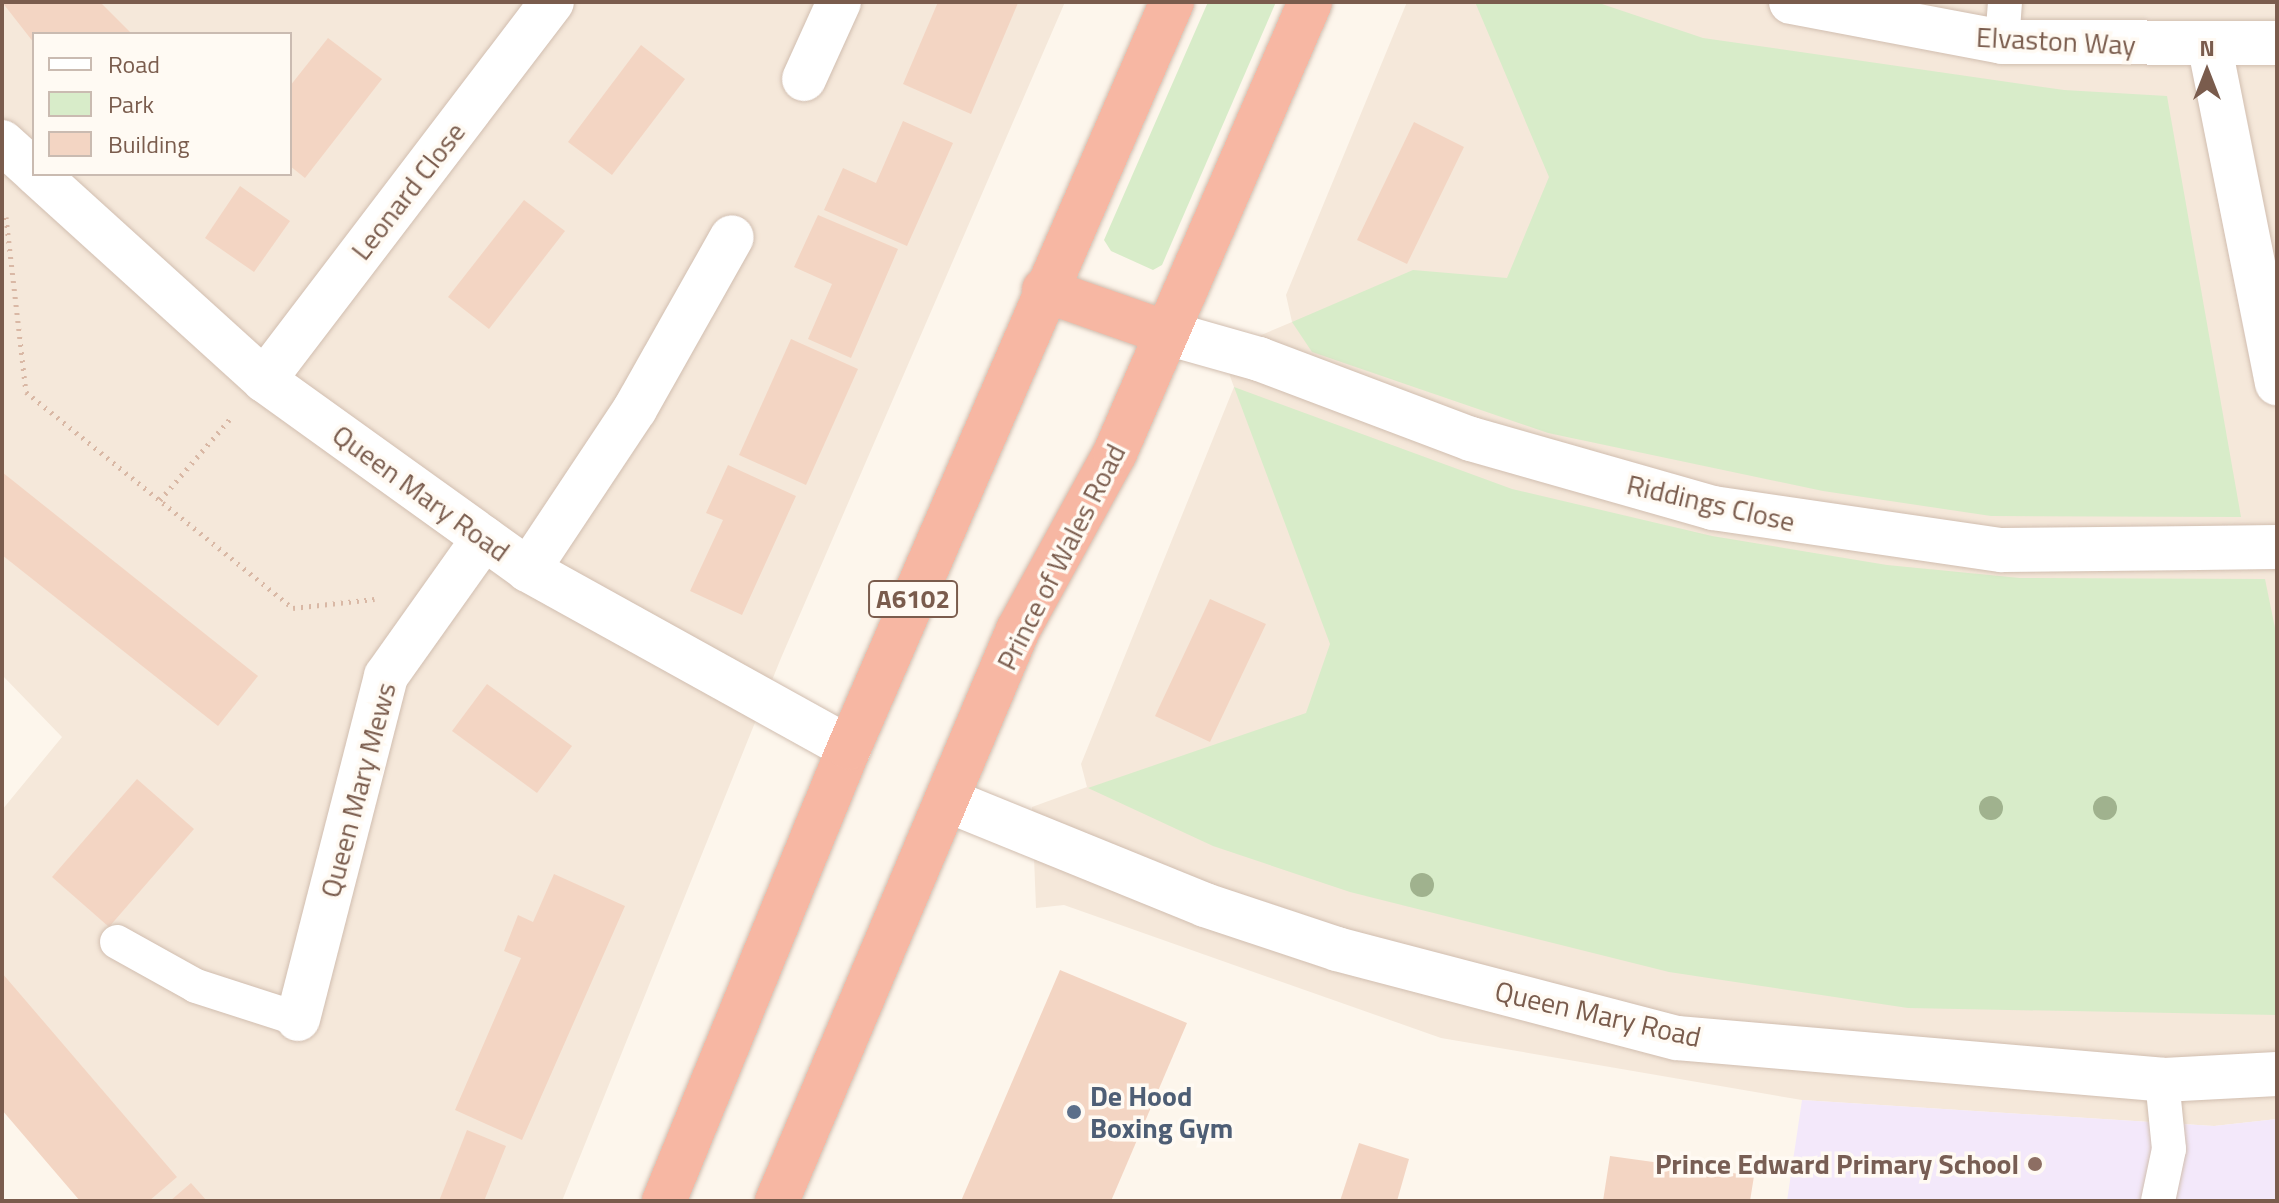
<!DOCTYPE html>
<html>
<head>
<meta charset="utf-8">
<style>
	body { margin:0 }
	#map { position:relative; width:2279px; height:1203px; overflow:hidden; background:#fdf6ec; font-family:"Titillium Web",sans-serif }
	div>[style] { position:absolute }
	[style*='--x'] { left:calc(var(--x)*1px); top:calc(var(--y)*1px); width:calc(var(--w)*1px); rotate:calc(var(--a)*1deg) }
	.residential>* { inset:0; background:#f5e8da }
	.education>* { inset:0; background:#f3e8fa }
	.green>* { inset:0; background:#d8ecc9 }
	.building>* { inset:0; background:#f3d5c3 }
	.path>* { height:5px; margin-top:-2.5px; transform-origin:0; background:repeating-linear-gradient(90deg,#d9b8a5 0 2px,transparent 0 8px) }
	.roads { filter:drop-shadow(0 0 2px #d1beb0) drop-shadow(0 0 2px #d1beb0) }
	.lane>* { height:34px; margin:-17px; padding:0 17px; transform-origin:17px; border-radius:17px; background:#fff }
	.street>* { height:44px; margin:-22px; padding:0 22px; transform-origin:22px; border-radius:22px; background:#fff }
	.highway>* { height:44px; margin:-22px; padding:0 22px; transform-origin:22px; border-radius:22px; background:#f7b7a3 }
	.trees>* { width:24px; height:24px; margin:-12px; border-radius:50%; background:#a0b28e }
	.dots>* { width:22px; height:22px; translate:-50% -50%; box-sizing:border-box; border:4px solid #fffaf3; border-radius:50% }
	span { translate:-50% -50%; white-space:nowrap; text-align:center; line-height:1.15; -webkit-text-stroke:7px #fffaf3; paint-order:stroke }
	.shield-label span { padding:2px 6px; background:#fffaf3; border:2px solid; border-radius:6px; -webkit-text-stroke-width:0 }
	.shield-label { font-size:26px; color:#7a5c4d; font-weight:700 }
	.street-label { font-size:28px; color:#7a5c4d }
	.service-label { font-size:28px; color:#4e5e75; font-weight:700 }
	.left { translate:0 -50%; text-align:left }
	.education-label { font-size:28px; color:#785e54; font-weight:700 }
	.right { translate:-100% -50%; text-align:right }
	.frame { position:absolute; inset:0; border:4px solid #7a5c4d; pointer-events:none }
	.legend { position:absolute; left:32px; top:32px; width:260px; height:144px; box-sizing:border-box; background:#fffaf3; border:2px solid #cabbb1; margin:0; padding:10px 14px; list-style:none; font-size:24px; color:#7a5c4d }
	.legend li { display:flex; align-items:center; gap:16px; height:40px }
	.legend b { width:40px; border:2px solid #cabbb1 }
	.north { position:absolute; left:2167px; top:32px; width:80px; height:80px; -webkit-text-stroke:6px #fffaf3; paint-order:stroke; rotate:0deg; font-size:22px; font-weight:700; line-height:32px; text-align:center; color:#7a5c4d }
	.north::after { content:''; display:block; margin:auto; width:28px; height:36px; background:#7a5c4d; clip-path:polygon(50% 0,100% 100%,50% 72%,0 100%) }
</style>
</head>
<body>
<div id="map">
	<div class="residential">
		<i style="clip-path:polygon(evenodd,2px 2px,1065px 2px,781px 658px,562px 1201px,97px 1201px,2px 1103px,2px 810px,62px 737px,2px 675px,2px 2px,34px 34px,290px 34px,290px 174px,34px 174px,34px 34px)"></i>
		<i style="clip-path:polygon(1407px 2px,2277px 2px,2277px 1119px,2214px 1126px,1802px 1100px,1441px 1038px,1064px 905px,1036px 908px,1032px 807px,1087px 787px,1081px 764px,1234px 387px,1221px 352px,1292px 322px,1286px 295px)"></i>
	</div>
	<div class="education">
		<i style="clip-path:polygon(1802px 1100px,2214px 1126px,2277px 1119px,2277px 1201px,1787px 1201px)"></i>
	</div>
	<div class="green">
		<i style="clip-path:polygon(1208px 2px,1276px 2px,1162px 265px,1153px 270px,1111px 251px,1104px 240px)"></i>
		<i style="clip-path:polygon(1475px 2px,1596px 2px,1703px 38px,2064px 90px,2167px 96px,2241px 517px,1991px 516px,1823px 491px,1548px 433px,1312px 352px,1292px 322px,1413px 270px,1507px 278px,1549px 177px)"></i>
		<i style="clip-path:polygon(1234px 387px,1512px 489px,1712px 536px,1887px 565px,2020px 578px,2265px 579px,2277px 638px,2277px 1015px,1908px 1008px,1669px 972px,1350px 892px,1213px 846px,1088px 788px,1306px 713px,1330px 644px)"></i>
	</div>
	<div class="building">
		<i style="clip-path:polygon(2px 2px,100px 2px,132px 34px,34px 34px,34px 43px)"></i>
		<i style="clip-path:polygon(938px 2px,1018px 3px,971px 114px,903px 84px)"></i>
		<i style="clip-path:polygon(328px 38px,382px 79px,305px 178px,290px 166px,290px 86px)"></i>
		<i style="clip-path:polygon(641px 45px,685px 79px,612px 175px,568px 142px)"></i>
		<i style="clip-path:polygon(903px 121px,953px 143px,907px 246px,824px 210px,843px 168px,876px 183px)"></i>
		<i style="clip-path:polygon(1414px 122px,1464px 147px,1407px 264px,1357px 240px)"></i>
		<i style="clip-path:polygon(240px 186px,290px 221px,254px 272px,205px 238px)"></i>
		<i style="clip-path:polygon(524px 200px,565px 231px,489px 329px,448px 297px)"></i>
		<i style="clip-path:polygon(818px 215px,898px 249px,851px 358px,808px 339px,832px 284px,794px 267px)"></i>
		<i style="clip-path:polygon(791px 339px,858px 369px,806px 485px,739px 455px)"></i>
		<i style="clip-path:polygon(728px 465px,796px 496px,742px 615px,690px 591px,723px 520px,706px 513px)"></i>
		<i style="clip-path:polygon(2px 472px,258px 676px,218px 726px,2px 555px)"></i>
		<i style="clip-path:polygon(1210px 599px,1266px 624px,1210px 742px,1155px 716px)"></i>
		<i style="clip-path:polygon(487px 684px,572px 746px,537px 793px,452px 731px)"></i>
		<i style="clip-path:polygon(137px 779px,194px 829px,109px 927px,52px 877px)"></i>
		<i style="clip-path:polygon(554px 874px,625px 906px,522px 1140px,455px 1110px,521px 958px,504px 951px,518px 915px,533px 922px)"></i>
		<i style="clip-path:polygon(1060px 970px,1187px 1023px,1111px 1201px,961px 1201px)"></i>
		<i style="clip-path:polygon(2px 973px,177px 1177px,149px 1201px,80px 1201px,2px 1110px)"></i>
		<i style="clip-path:polygon(467px 1130px,506px 1146px,484px 1201px,439px 1201px)"></i>
		<i style="clip-path:polygon(1359px 1143px,1409px 1159px,1397px 1201px,1340px 1201px)"></i>
		<i style="clip-path:polygon(1610px 1156px,1754px 1176px,1750px 1201px,1603px 1201px)"></i>
		<i style="clip-path:polygon(191px 1183px,207px 1201px,170px 1201px)"></i>
	</div>
	<div class="path">
		<i style="--x:6;--y:217;--w:176;--a:83.5"></i>
		<i style="--x:26;--y:392;--w:343;--a:39"></i>
		<i style="--x:293;--y:608;--w:82;--a:-6.3"></i>
		<i style="--x:160;--y:500;--w:107;--a:-49.2"></i>
	</div>
	<div class="roads">
		<div class="lane">
			<i style="--x:2002;--y:42;--w:40;--a:-85.7"></i>
			<i style="--x:117;--y:942;--w:90;--a:29.1"></i>
			<i style="--x:196;--y:986;--w:107;--a:17.9"></i>
			<i style="--x:2158;--y:1201;--w:53;--a:-78.1"></i>
			<i style="--x:2169;--y:1149;--w:69;--a:-95.8"></i>
		</div>
		<div class="street">
			<i style="--x:1791;--y:2;--w:215;--a:10.7"></i>
			<i style="--x:2002;--y:42;--w:275;--a:0.2"></i>
			<i style="--x:2210;--y:48;--w:342;--a:78.7"></i>
			<i style="--x:804;--y:79;--w:85;--a:-65.6"></i>
			<i style="--x:2;--y:142;--w:43;--a:42.2"></i>
			<i style="--x:37;--y:174;--w:307;--a:42.2"></i>
			<i style="--x:264;--y:380;--w:325;--a:35.7"></i>
			<i style="--x:528;--y:570;--w:367;--a:29"></i>
			<i style="--x:1167;--y:333;--w:96;--a:15.8"></i>
			<i style="--x:1259;--y:359;--w:227;--a:20.7"></i>
			<i style="--x:1471;--y:439;--w:252;--a:15.9"></i>
			<i style="--x:1713;--y:508;--w:292;--a:8.3"></i>
			<i style="--x:2002;--y:550;--w:275;--a:-0.6"></i>
			<i style="--x:264;--y:380;--w:475;--a:-52.7"></i>
			<i style="--x:528;--y:570;--w:193;--a:-56.4"></i>
			<i style="--x:635;--y:409;--w:197;--a:-60.6"></i>
			<i style="--x:949;--y:801;--w:276;--a:22.1"></i>
			<i style="--x:1205;--y:905;--w:139;--a:18.4"></i>
			<i style="--x:1337;--y:949;--w:351;--a:14.7"></i>
			<i style="--x:1677;--y:1038;--w:487;--a:4.9"></i>
			<i style="--x:2162;--y:1080;--w:115;--a:-3"></i>
			<i style="--x:298;--y:1019;--w:354;--a:-75.6"></i>
			<i style="--x:386;--y:676;--w:169;--a:-54.6"></i>
		</div>
		<div class="highway">
			<i style="--x:1044;--y:290;--w:130;--a:19.3"></i>
			<i style="--x:664;--y:1201;--w:489;--a:-67.8"></i>
			<i style="--x:849;--y:748;--w:813;--a:-66.59"></i>
			<i style="--x:777;--y:1201;--w:620;--a:-67.12"></i>
			<i style="--x:1018;--y:630;--w:202;--a:-61.3"></i>
			<i style="--x:1115;--y:453;--w:491;--a:-66.6"></i>
		</div>
	</div>
	<div class="trees">
		<i style="left:1991px;top:808px"></i>
		<i style="left:2105px;top:808px"></i>
		<i style="left:1422px;top:885px"></i>
	</div>
	<div class="dots">
		<i style="left:1074px;top:1112px;background:#5c6f8a"></i>
		<i style="left:2035px;top:1164px;background:#8d6e63"></i>
	</div>
	<div class="shield-label">
		<span style="left:913px;top:599px">A6102</span>
	</div>
	<div class="street-label">
		<span style="left:2056px;top:41px;rotate:3deg">Elvaston Way</span>
		<span style="left:408px;top:191px;rotate:-52deg">Leonard Close</span>
		<span style="left:421px;top:493px;rotate:36deg">Queen Mary Road</span>
		<span style="left:1711px;top:503px;rotate:13deg">Riddings Close</span>
		<span style="left:1061px;top:557px;rotate:-63deg">Prince of Wales Road</span>
		<span style="left:358px;top:790px;rotate:-75deg">Queen Mary Mews</span>
		<span style="left:1598px;top:1014px;rotate:13deg">Queen Mary Road</span>
	</div>
	<div class="service-label">
		<span class="left" style="left:1090px;top:1112px">De Hood<br>Boxing Gym</span>
	</div>
	<div class="education-label">
		<span class="right" style="left:2019px;top:1164px">Prince Edward Primary School</span>
	</div>
	<div class="frame"></div>
	<ul class="legend">
	<li><b style="height:10px;background:#fff"></b>Road</li>
	<li><b style="height:22px;background:#d8ecc9"></b>Park</li>
	<li><b style="height:22px;background:#f3d5c3"></b>Building</li>
	</ul>
	<div class="north">N</div>
</div>
</body>
</html>
